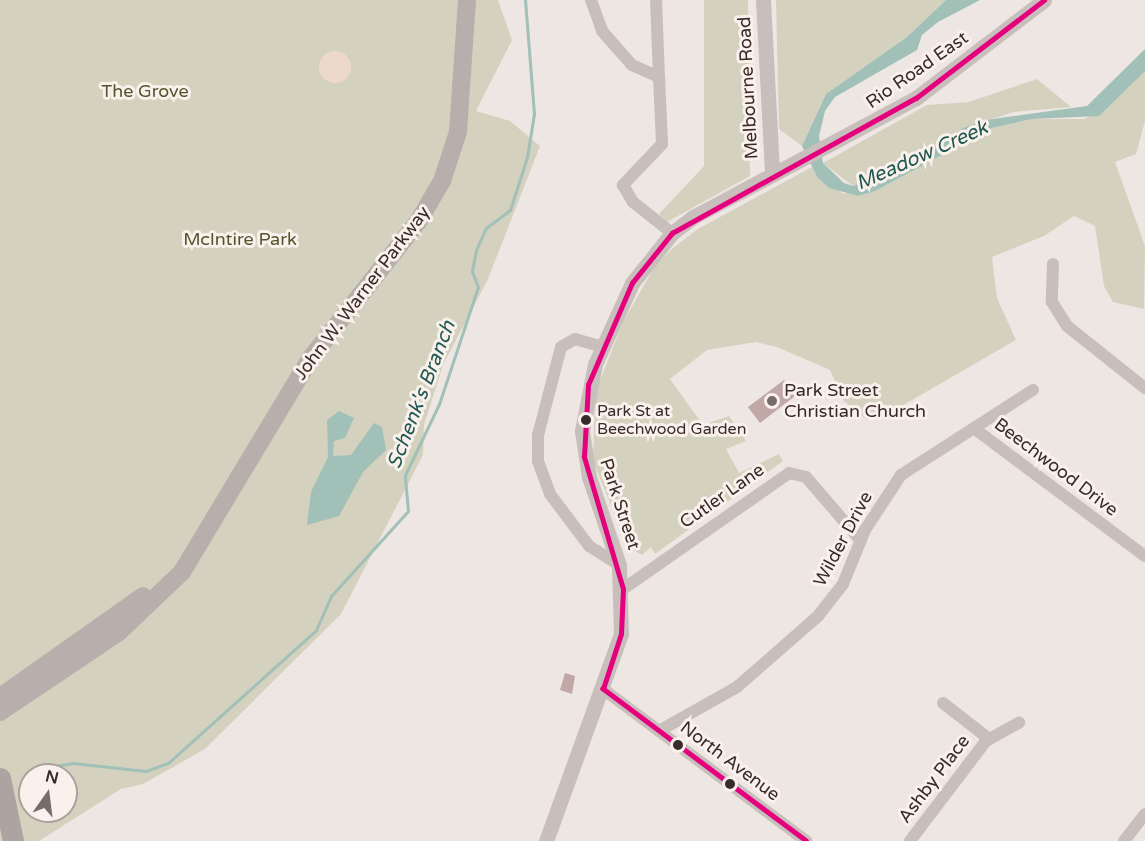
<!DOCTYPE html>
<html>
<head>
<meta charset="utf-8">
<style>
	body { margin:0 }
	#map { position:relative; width:1145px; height:841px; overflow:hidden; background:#eee6e3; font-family:"Varela Round",sans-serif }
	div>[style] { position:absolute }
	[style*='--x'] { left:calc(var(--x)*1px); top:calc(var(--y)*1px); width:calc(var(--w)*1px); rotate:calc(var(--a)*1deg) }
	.green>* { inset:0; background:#d4d2be }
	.sand>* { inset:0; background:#edd9cb }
	.round { border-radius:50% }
	.water>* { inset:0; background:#a0c0b8 }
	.stream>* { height:3px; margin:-1.5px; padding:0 1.5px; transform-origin:1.5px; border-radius:1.5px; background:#a0c0b8 }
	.building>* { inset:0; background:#c1a7a5 }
	.minor>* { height:12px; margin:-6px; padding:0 6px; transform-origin:6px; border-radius:6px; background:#c8bfbc }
	.tertiary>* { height:15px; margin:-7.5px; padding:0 7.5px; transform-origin:7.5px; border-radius:7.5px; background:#c8bfbc }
	.secondary>* { height:18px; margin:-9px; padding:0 9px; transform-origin:9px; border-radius:9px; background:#b8afad }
	.trunk>* { height:21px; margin:-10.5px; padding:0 10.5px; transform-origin:10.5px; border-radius:10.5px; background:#ada4a2 }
	.bus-1>* { height:4.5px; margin:-2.25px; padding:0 2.25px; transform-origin:2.25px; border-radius:2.25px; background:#e5007d }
	.dots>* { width:16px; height:16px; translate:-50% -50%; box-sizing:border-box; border:3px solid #faf0ec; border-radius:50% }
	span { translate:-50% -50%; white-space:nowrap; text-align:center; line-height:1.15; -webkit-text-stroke:6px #faf0ec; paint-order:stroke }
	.bus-label { font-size:16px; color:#382b2a }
	.left { translate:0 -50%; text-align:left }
	.street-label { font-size:18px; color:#382b2a }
	.park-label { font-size:18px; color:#51562e }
	.poi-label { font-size:18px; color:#382b2a }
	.water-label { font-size:20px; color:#205950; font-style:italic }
	.north { position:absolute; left:18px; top:763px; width:60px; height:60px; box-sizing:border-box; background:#faf0ec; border:2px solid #aca19e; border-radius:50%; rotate:14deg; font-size:16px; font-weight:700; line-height:24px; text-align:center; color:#382b2a }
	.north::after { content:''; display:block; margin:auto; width:21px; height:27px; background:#786c6b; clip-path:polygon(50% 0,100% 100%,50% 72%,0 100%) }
</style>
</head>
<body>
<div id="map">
	<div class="green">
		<i style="clip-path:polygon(evenodd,0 0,498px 0,512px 40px,476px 111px,510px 121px,540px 146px,488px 279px,443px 365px,424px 425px,423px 455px,341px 614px,205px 749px,143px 784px,121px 789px,39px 841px,0 841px,0 0,30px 775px,66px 775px,66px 811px,30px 811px,30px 775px)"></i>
		<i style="clip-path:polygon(704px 0,748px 0,750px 176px,667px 222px,659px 214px,704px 166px)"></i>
		<i style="clip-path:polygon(776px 0,946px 0,907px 37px,826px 94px,802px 146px,779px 129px)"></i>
		<i style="clip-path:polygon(1145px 71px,1145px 121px,1136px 154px,1115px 162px,1145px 246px,1144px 309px,1113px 302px,1104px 286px,1095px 226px,1074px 216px,1044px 236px,992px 257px,997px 298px,1016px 340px,893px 411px,886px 404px,867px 420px,843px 400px,830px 370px,777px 347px,756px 342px,707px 350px,670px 379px,703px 425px,729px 416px,746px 441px,726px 449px,739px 473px,779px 454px,783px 461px,655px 554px,651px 547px,642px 555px,628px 547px,593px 461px,595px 393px,623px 322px,655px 266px,674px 247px,698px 229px,812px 167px,817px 177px,844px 194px,936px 158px,992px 128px,1032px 119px,1085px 119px)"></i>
		<i style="clip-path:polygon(1037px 79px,1071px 107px,1014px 112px,963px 128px,906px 165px,853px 186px,823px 163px,927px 105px,969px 102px)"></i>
	</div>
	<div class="sand">
		<i class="round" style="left:319px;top:51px;width:32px;height:32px"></i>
	</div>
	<div class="water">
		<i style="clip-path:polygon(946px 0,980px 0,938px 22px,922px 35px,917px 50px,835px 97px,825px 111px,819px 136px,823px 163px,844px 183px,853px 186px,906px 165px,963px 128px,986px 120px,1087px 106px,1145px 49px,1145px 71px,1099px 116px,1032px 119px,992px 128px,875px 191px,858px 196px,829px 188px,817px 177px,802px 146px,826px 94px,907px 37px)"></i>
		<i style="clip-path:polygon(339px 411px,354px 418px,345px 438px,334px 441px,333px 456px,351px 455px,374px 423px,382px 427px,386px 450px,363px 472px,339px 516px,307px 525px,311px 492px,328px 457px,327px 420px)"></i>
	</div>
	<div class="stream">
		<i style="--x:31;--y:770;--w:43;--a:-9.5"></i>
		<i style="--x:73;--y:763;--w:73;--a:6.3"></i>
		<i style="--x:146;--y:771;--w:23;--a:-20"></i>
		<i style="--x:168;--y:763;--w:199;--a:-41.9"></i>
		<i style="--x:316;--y:630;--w:37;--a:-66"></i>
		<i style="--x:331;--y:596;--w:115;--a:-47.8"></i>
		<i style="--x:408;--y:511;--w:36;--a:-95"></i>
		<i style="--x:405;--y:475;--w:79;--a:-64.4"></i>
		<i style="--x:439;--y:404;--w:123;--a:-71.6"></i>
		<i style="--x:478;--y:287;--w:17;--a:-111"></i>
		<i style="--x:472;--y:271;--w:21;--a:-79"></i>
		<i style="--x:476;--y:250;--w:24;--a:-66"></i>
		<i style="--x:486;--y:228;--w:30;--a:-37"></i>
		<i style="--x:510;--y:210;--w:56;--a:-72.2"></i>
		<i style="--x:527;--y:157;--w:44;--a:-80.8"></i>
		<i style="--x:534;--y:114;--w:114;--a:-94.5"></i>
	</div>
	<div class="building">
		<i style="clip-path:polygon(784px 380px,795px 396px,760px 423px,748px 407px)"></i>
		<i style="clip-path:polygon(565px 673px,575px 676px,572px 694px,560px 690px)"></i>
	</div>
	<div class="minor">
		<i style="--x:591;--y:0;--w:33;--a:70"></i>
		<i style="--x:602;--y:31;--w:45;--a:48.6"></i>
		<i style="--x:632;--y:65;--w:30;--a:24"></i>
		<i style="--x:659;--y:77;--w:77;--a:-92.2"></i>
		<i style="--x:659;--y:77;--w:67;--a:87.4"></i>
		<i style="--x:662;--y:144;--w:57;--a:133.6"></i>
		<i style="--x:623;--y:185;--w:20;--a:60"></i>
		<i style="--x:633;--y:202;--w:50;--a:38.5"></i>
		<i style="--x:1053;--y:264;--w:38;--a:92"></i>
		<i style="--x:1052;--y:302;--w:28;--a:58"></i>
		<i style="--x:1067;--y:326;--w:100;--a:38.5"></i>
		<i style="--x:603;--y:347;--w:29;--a:-164"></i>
		<i style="--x:575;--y:339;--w:16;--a:150"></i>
		<i style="--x:561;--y:347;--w:91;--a:104.6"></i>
		<i style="--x:538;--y:435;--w:26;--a:90"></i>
		<i style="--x:538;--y:461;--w:35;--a:70"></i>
		<i style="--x:550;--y:494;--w:65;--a:53.1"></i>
		<i style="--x:589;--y:546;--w:36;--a:32"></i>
		<i style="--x:975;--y:429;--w:212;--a:36.8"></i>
		<i style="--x:623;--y:589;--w:203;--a:-34.9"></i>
		<i style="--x:789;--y:473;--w:17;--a:13"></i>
		<i style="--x:806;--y:477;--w:84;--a:49.3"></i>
		<i style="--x:603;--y:689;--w:254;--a:36.8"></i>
		<i style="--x:943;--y:703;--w:57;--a:37.9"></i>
		<i style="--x:659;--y:731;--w:90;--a:-29.4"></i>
		<i style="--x:737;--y:687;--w:108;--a:-41.2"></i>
		<i style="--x:818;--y:616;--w:41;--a:-52"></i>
		<i style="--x:843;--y:584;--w:58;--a:-67.8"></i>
		<i style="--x:865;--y:530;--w:66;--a:-56.8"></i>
		<i style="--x:901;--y:475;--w:157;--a:-32.8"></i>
		<i style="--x:910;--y:841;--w:126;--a:-52.8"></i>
		<i style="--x:986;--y:741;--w:38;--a:-29"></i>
		<i style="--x:1124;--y:841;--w:34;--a:-52"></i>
	</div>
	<div class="tertiary">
		<i style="--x:763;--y:0;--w:174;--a:87"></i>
		<i style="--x:546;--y:841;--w:220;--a:-70.1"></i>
		<i style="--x:621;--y:634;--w:69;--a:-91.7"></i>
		<i style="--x:619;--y:565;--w:93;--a:-108.8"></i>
		<i style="--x:589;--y:477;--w:47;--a:-98.7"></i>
		<i style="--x:582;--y:431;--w:68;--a:-79"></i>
		<i style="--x:595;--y:364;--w:89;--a:-65.4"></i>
		<i style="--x:632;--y:283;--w:64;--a:-51.3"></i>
		<i style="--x:672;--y:233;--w:26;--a:-37"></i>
		<i style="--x:693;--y:217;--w:253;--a:-28.1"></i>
		<i style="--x:916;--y:98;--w:161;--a:-37.4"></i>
	</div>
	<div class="secondary">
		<i style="--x:0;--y:697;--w:175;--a:-35.2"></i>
		<i style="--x:0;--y:712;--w:143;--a:-33.9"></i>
		<i style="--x:119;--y:632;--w:87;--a:-43.6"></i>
		<i style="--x:182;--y:572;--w:249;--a:-59"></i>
		<i style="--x:310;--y:359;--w:174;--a:-51.8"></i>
		<i style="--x:418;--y:222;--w:48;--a:-59.7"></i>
		<i style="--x:442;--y:181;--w:52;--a:-71.9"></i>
		<i style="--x:458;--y:132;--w:132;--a:-86.1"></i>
	</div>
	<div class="trunk">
		<i style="--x:0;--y:778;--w:64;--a:78.3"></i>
	</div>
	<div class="bus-1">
		<i style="--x:806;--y:841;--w:254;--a:-143.2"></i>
		<i style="--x:603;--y:689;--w:58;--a:-71.9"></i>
		<i style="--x:621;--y:634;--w:45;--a:-87.5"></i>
		<i style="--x:623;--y:589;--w:138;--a:-106.5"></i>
		<i style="--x:584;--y:457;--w:72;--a:-86.8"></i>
		<i style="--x:588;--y:385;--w:111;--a:-66.7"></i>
		<i style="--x:632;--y:283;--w:64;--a:-51.3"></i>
		<i style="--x:672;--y:233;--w:279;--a:-29"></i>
		<i style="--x:916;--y:98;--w:161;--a:-37.4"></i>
	</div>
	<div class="dots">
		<i style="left:772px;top:401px;background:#786c6b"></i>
		<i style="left:586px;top:420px;background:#382b2a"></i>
		<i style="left:678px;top:745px;background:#382b2a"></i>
		<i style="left:730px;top:784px;background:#382b2a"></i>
	</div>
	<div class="bus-label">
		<span class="left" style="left:597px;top:420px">Park St at<br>Beechwood Garden</span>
	</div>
	<div class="street-label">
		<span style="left:917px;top:70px;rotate:-35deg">Rio Road East</span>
		<span style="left:748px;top:88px;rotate:-93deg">Melbourne Road</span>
		<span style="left:362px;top:293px;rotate:-53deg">John W. Warner Parkway</span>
		<span style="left:1056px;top:467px;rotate:37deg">Beechwood Drive</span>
		<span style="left:722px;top:496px;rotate:-35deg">Cutler Lane</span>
		<span style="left:620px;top:504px;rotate:72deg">Park Street</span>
		<span style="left:843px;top:539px;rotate:-62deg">Wilder Drive</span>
		<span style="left:730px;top:761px;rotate:37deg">North Avenue</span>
		<span style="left:934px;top:779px;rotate:-53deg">Ashby Place</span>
	</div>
	<div class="park-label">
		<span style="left:145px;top:91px">The Grove</span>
		<span style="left:240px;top:239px">McIntire Park</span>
	</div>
	<div class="poi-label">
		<span class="left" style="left:784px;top:401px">Park Street<br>Christian Church</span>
	</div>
	<div class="water-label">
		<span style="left:922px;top:156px;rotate:-24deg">Meadow Creek</span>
		<span style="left:422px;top:395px;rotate:-69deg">Schenk's Branch</span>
	</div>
	<div class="north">N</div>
</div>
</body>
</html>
